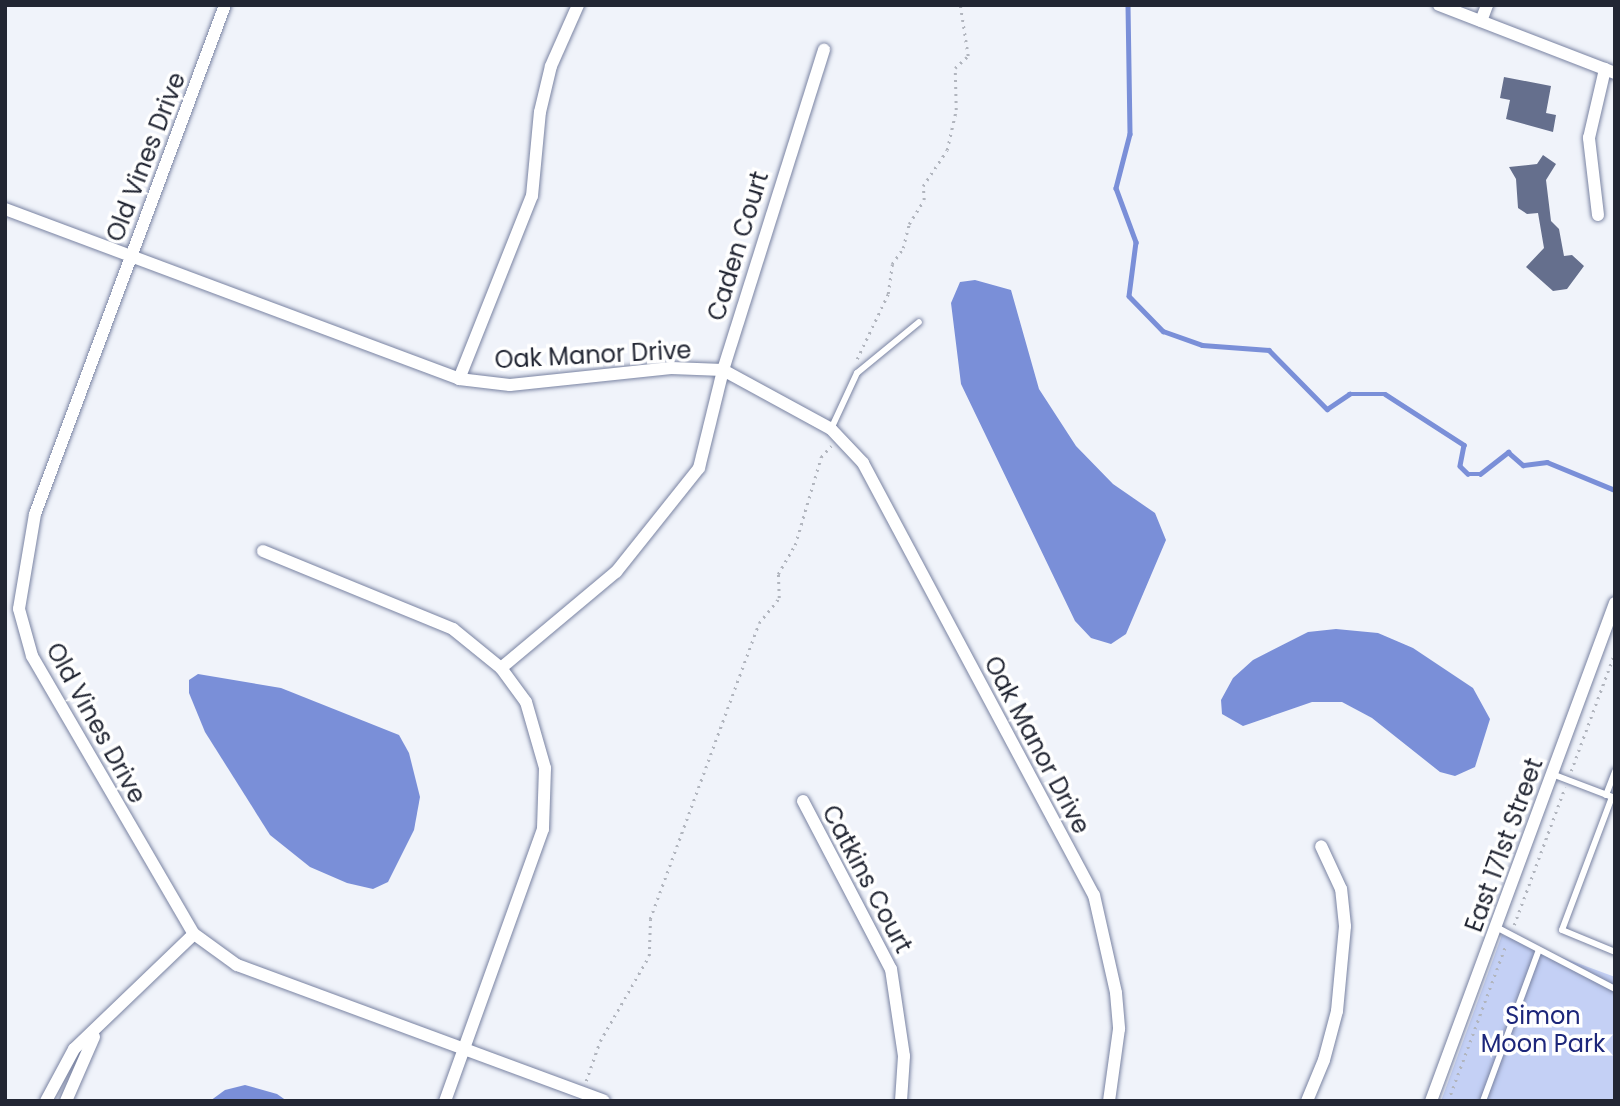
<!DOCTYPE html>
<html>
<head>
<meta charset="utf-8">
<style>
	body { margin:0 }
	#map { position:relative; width:1620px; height:1106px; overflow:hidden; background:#f0f3fa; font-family:Poppins,sans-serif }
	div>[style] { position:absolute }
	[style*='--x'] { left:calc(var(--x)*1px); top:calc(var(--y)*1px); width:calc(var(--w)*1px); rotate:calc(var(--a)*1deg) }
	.green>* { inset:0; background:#c4d0f5 }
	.water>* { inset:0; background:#7a8fd8 }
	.stream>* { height:4.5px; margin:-2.25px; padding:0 2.25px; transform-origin:2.25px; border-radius:2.25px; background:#7a8fd8 }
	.building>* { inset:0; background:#656f8d }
	.path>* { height:2.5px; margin-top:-1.25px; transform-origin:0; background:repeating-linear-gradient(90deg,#b1b5be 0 2px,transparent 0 7px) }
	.roads { filter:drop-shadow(0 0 2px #7983a2) drop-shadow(0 0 2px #7983a2) }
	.lane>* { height:6px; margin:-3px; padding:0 3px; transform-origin:3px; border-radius:3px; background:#fff }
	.street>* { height:12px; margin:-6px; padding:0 6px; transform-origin:6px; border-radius:6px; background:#fff }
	span { translate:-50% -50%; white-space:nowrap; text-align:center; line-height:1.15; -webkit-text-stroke:7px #fff; paint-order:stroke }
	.street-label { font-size:24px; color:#222633 }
	.park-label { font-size:24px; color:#1c267a }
	.frame { position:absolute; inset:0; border:7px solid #222633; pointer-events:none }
</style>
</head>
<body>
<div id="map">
	<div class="green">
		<i style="clip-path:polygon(1502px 935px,1615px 977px,1615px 1101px,1441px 1101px)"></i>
	</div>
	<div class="water">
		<i style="clip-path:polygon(975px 280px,1011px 290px,1039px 389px,1076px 446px,1113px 484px,1155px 513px,1166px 540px,1126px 634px,1111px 644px,1091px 638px,1075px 621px,961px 384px,951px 303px,960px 282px)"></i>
		<i style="clip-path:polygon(1336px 629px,1378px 633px,1413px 648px,1473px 688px,1490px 719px,1475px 767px,1455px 776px,1440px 772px,1372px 718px,1342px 702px,1312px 702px,1243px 726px,1222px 714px,1221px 700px,1233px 678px,1253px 660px,1308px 632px)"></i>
		<i style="clip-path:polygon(198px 674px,281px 688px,399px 735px,409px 753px,420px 797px,414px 830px,388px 882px,373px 889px,347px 883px,310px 867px,270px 835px,205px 732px,189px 693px,189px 680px)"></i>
		<i style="clip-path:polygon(245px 1085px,277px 1094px,287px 1101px,210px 1101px,225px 1090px)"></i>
	</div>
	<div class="stream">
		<i style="--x:1128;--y:5;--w:129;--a:89.1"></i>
		<i style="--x:1130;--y:134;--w:56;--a:104.5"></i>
		<i style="--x:1116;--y:188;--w:58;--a:69.7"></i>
		<i style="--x:1136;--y:242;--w:54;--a:97.4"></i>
		<i style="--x:1129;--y:296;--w:49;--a:45.8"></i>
		<i style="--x:1163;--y:331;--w:41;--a:19.7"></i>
		<i style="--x:1202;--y:345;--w:67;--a:4.3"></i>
		<i style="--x:1269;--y:350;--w:83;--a:45.5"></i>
		<i style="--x:1327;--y:409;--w:27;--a:-34"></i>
		<i style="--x:1349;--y:394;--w:36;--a:0"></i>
		<i style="--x:1385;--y:394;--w:94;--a:32.8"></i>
		<i style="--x:1464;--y:445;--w:21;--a:101"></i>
		<i style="--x:1460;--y:466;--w:11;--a:45"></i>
		<i style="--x:1468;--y:474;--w:12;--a:0"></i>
		<i style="--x:1480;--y:474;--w:36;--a:-38"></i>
		<i style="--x:1508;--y:452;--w:20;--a:41"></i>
		<i style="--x:1523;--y:465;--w:24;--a:-7"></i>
		<i style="--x:1547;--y:462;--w:74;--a:22.4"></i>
	</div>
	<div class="building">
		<i style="clip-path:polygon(1504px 77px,1551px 86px,1546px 113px,1556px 115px,1553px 132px,1506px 119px,1510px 100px,1500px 98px)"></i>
		<i style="clip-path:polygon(1543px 155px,1556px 164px,1546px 180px,1551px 221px,1559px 229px,1564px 256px,1572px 255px,1584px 266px,1567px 289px,1553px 291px,1526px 267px,1544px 248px,1538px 213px,1527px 214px,1518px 208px,1516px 179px,1509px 167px,1537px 164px)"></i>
	</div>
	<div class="path">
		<i style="--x:857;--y:359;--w:72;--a:-64.5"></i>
		<i style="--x:888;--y:294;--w:30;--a:-82"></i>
		<i style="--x:892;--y:264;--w:19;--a:-55"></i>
		<i style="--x:903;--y:248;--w:25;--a:-76"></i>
		<i style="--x:909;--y:224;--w:28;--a:-58"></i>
		<i style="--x:924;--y:200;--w:14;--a:-94"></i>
		<i style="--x:923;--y:186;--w:43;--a:-56.3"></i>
		<i style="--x:947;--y:150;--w:41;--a:-77.3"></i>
		<i style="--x:956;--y:110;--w:42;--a:-91.4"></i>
		<i style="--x:955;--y:68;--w:18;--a:-43"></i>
		<i style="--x:968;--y:56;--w:52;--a:-98.9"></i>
		<i style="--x:1571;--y:771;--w:127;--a:-69.7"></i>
		<i style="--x:1514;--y:925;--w:147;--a:-69.7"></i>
		<i style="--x:586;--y:1081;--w:42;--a:-70.7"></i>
		<i style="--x:600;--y:1041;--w:98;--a:-60"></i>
		<i style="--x:649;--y:956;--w:37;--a:-88"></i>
		<i style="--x:650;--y:919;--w:315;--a:-69.8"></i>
		<i style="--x:759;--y:623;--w:32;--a:-51"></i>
		<i style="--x:779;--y:598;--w:24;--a:-92"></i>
		<i style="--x:778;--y:574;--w:34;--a:-60"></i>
		<i style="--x:795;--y:545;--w:92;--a:-73.5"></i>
		<i style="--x:821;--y:457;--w:15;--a:-48"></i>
		<i style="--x:1448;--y:1101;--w:167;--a:-69.7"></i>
	</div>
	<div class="roads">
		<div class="lane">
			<i style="--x:831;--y:429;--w:62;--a:-65.1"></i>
			<i style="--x:857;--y:373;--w:80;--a:-39.4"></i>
			<i style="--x:1552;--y:774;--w:67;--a:20.9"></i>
			<i style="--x:1606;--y:795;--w:26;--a:-69"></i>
			<i style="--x:1612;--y:797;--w:142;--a:110.6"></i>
			<i style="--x:1562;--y:930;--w:57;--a:22.5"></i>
			<i style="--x:1496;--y:927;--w:134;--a:27.5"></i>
			<i style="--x:1483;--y:1101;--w:161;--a:-69.7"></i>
		</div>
		<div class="street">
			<i style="--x:225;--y:5;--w:543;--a:110.47"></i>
			<i style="--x:35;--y:514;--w:96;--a:99.6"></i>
			<i style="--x:19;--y:609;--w:49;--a:74.5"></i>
			<i style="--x:32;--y:656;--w:322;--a:59.8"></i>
			<i style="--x:194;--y:934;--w:53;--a:35.8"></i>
			<i style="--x:237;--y:965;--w:391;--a:20.3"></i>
			<i style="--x:1439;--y:5;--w:189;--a:21.1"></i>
			<i style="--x:1481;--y:21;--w:17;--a:-69"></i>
			<i style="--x:5;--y:209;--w:485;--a:20.5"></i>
			<i style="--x:459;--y:379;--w:51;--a:6.7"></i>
			<i style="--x:510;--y:385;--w:162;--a:-6"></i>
			<i style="--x:671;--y:368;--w:52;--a:2.2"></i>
			<i style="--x:723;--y:370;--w:123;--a:28.6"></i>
			<i style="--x:831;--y:429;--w:47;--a:46.7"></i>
			<i style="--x:863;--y:463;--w:490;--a:61.9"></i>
			<i style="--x:1094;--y:895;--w:100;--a:77.3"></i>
			<i style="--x:1116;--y:993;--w:36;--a:85"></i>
			<i style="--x:1119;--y:1029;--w:73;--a:97.9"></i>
			<i style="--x:1598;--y:215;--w:78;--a:-96.7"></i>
			<i style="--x:1589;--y:138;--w:71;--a:-76.9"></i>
			<i style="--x:459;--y:379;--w:197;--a:-68.3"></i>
			<i style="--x:532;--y:196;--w:84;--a:-84.6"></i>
			<i style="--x:540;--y:112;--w:47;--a:-76.6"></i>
			<i style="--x:551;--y:66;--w:67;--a:-66.1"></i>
			<i style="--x:263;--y:551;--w:205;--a:22.3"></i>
			<i style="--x:453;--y:629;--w:62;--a:39.1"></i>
			<i style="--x:501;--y:668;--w:42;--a:53.7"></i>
			<i style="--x:526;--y:702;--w:69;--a:73.9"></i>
			<i style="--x:545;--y:768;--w:61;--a:91.9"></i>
			<i style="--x:543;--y:829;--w:289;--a:109.8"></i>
			<i style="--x:501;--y:668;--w:150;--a:-39.9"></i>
			<i style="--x:616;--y:572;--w:133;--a:-51.4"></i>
			<i style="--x:699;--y:468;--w:101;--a:-76.2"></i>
			<i style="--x:723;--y:370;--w:336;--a:-72.5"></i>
			<i style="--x:803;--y:801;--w:190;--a:62.4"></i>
			<i style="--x:891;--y:969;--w:88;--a:81.5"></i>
			<i style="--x:904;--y:1056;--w:45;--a:93.8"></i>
			<i style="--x:46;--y:1101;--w:59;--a:-61.7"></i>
			<i style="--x:74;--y:1049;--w:166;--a:-43.8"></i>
			<i style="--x:66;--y:1101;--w:70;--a:-66.4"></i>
			<i style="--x:1307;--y:1101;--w:44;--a:-67.5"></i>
			<i style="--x:1324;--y:1060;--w:51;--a:-75.1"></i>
			<i style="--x:1337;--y:1011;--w:85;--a:-84.6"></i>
			<i style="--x:1345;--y:926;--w:37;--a:-96"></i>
			<i style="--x:1341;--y:889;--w:47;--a:-114.9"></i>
			<i style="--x:1431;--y:1101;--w:531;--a:-69.72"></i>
		</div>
	</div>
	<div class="street-label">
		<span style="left:146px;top:157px;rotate:-69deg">Old Vines Drive</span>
		<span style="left:738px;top:246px;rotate:-73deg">Caden Court</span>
		<span style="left:593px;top:355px;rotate:-3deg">Oak Manor Drive</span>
		<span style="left:96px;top:723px;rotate:61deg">Old Vines Drive</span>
		<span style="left:1037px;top:745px;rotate:62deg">Oak Manor Drive</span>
		<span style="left:1504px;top:845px;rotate:-70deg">East 171st Street</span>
		<span style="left:867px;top:879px;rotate:62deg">Catkins Court</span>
	</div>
	<div class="park-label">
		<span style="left:1543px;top:1030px">Simon<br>Moon Park</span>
	</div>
	<div class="frame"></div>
</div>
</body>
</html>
